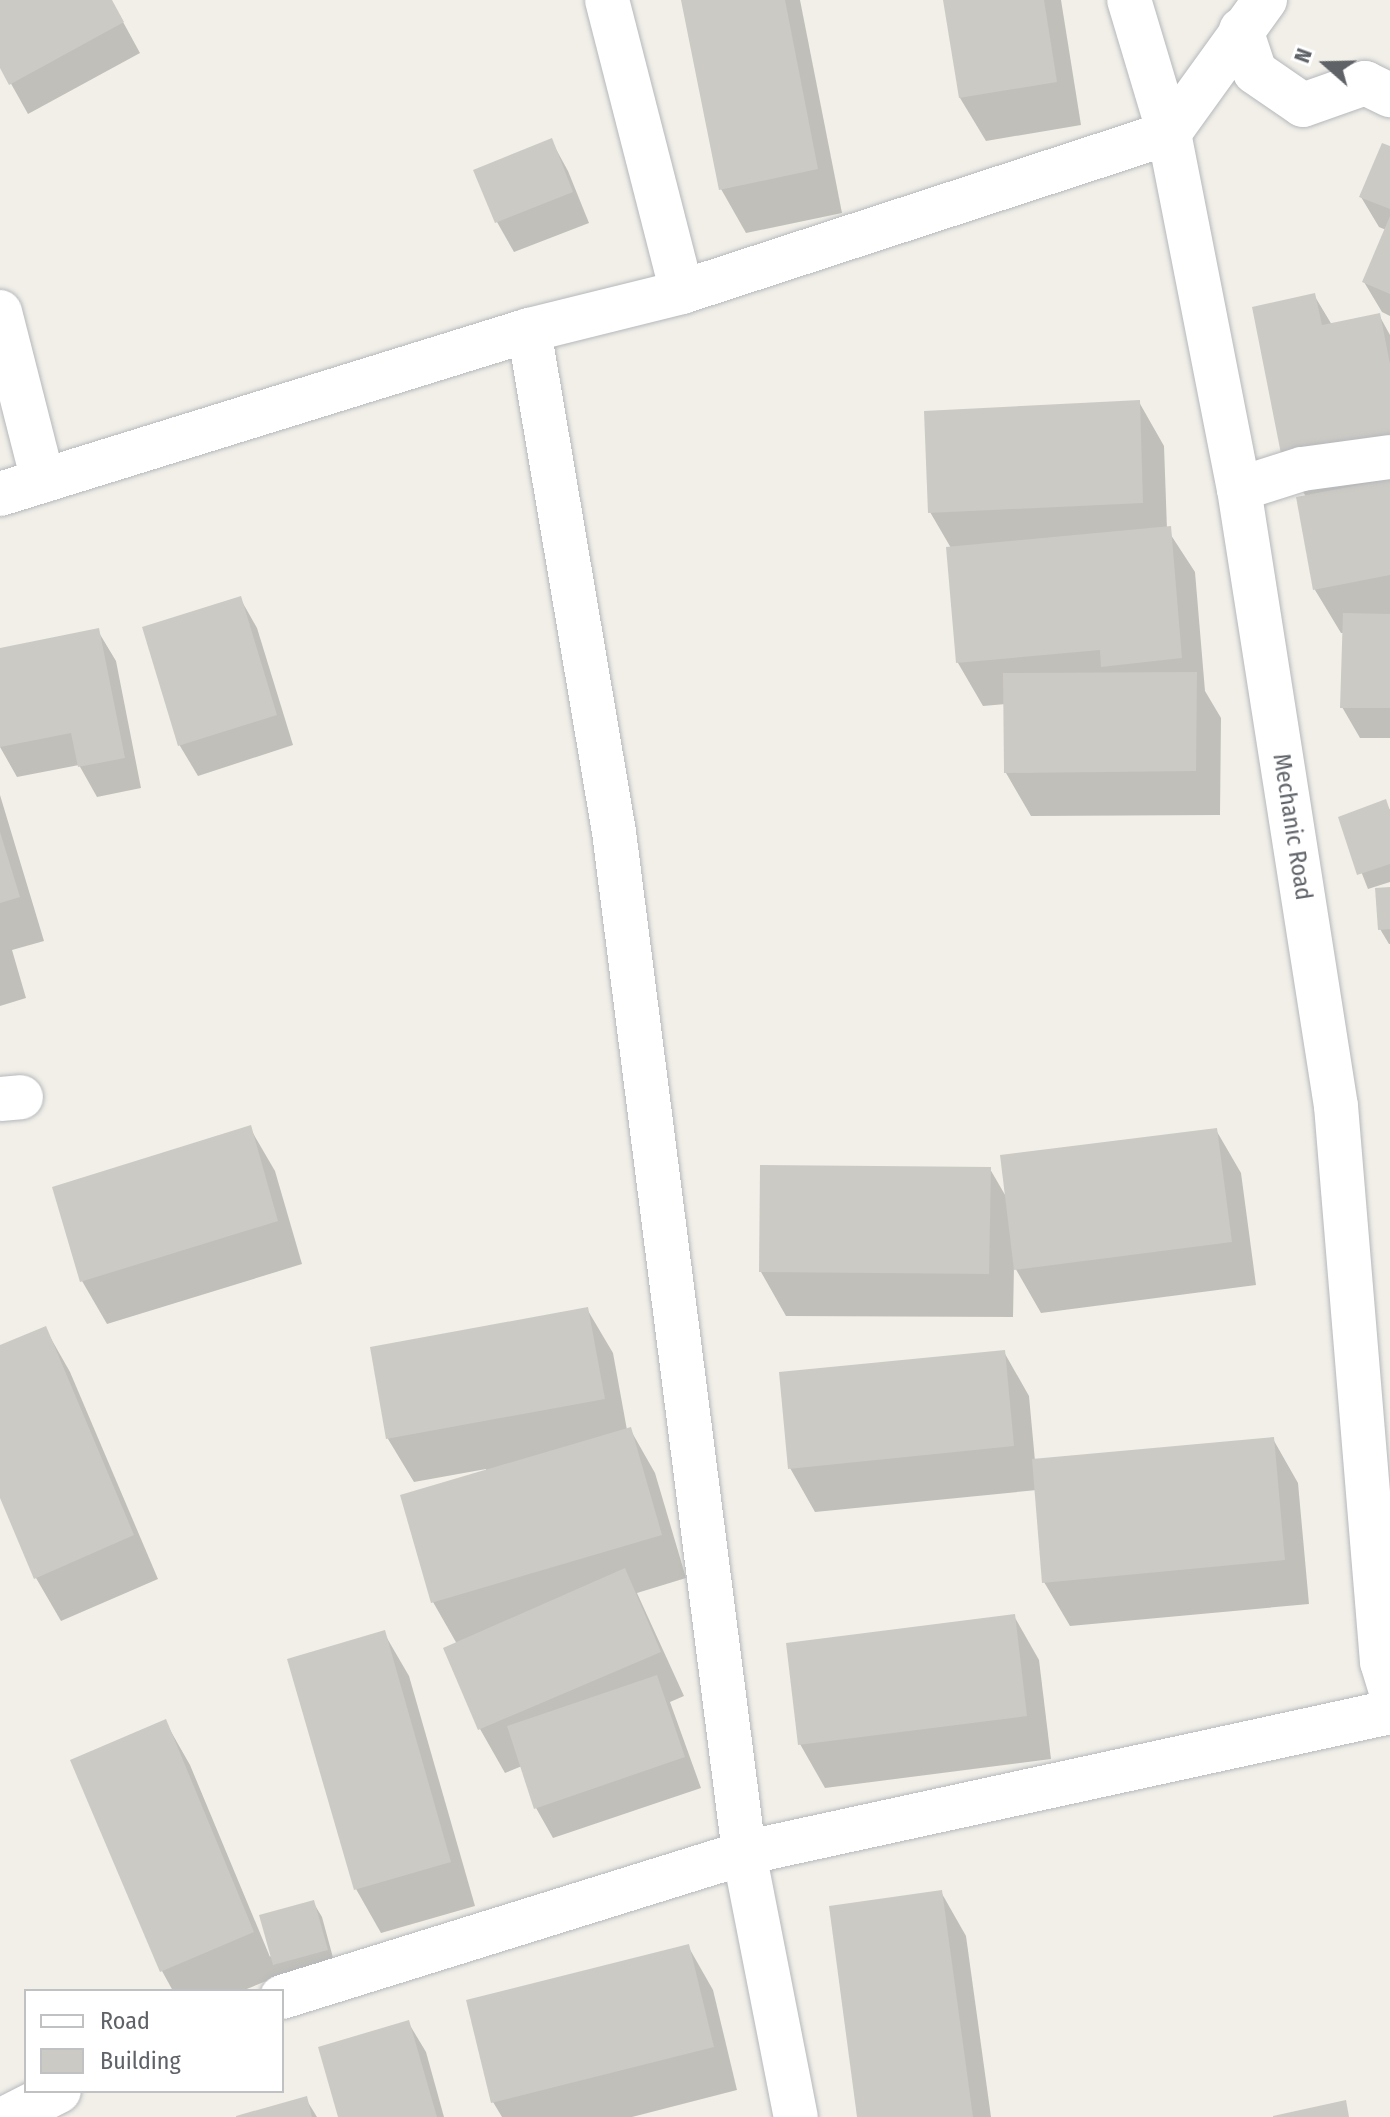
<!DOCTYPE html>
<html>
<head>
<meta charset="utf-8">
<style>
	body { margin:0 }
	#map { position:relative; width:1390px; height:2117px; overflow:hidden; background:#f1efe8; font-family:"Fira Sans Condensed",sans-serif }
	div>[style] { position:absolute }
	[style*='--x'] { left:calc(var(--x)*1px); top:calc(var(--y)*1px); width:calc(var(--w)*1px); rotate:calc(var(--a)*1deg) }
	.shadow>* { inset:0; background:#0003 }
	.building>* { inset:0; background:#cccac5 }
	.roads { filter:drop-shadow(0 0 2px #b5b8bc) drop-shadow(0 0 2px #b5b8bc) }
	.minor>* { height:44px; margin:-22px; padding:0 22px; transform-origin:22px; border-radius:22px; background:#fff }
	span { translate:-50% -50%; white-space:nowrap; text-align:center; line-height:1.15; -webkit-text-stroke:8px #fff; paint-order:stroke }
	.street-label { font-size:24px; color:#5f6368 }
	.legend { position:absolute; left:24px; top:1989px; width:260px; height:104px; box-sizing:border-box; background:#fff; border:2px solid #bfc1c3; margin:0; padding:10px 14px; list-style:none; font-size:24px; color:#5f6368 }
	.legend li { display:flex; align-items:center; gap:16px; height:40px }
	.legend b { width:40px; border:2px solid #bfc1c3 }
	.north { position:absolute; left:1286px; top:24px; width:80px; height:80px; -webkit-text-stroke:6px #fff; paint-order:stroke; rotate:290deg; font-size:22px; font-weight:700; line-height:32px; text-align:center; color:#5f6368 }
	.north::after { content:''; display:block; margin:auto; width:28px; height:36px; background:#5f6368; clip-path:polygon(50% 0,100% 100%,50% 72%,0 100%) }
</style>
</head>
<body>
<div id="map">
	<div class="shadow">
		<i style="clip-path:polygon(0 0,111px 0,140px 53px,28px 114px,0 64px)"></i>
		<i style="clip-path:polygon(683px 0,800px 0,842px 213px,746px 233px,721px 189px)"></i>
		<i style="clip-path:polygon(945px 0,1061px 0,1081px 125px,986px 141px,960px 98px)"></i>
		<i style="clip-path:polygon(551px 140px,568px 171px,589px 223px,514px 252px,497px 222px)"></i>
		<i style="clip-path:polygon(1390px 148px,1390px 316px,1382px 312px,1364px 282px,1386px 230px,1379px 227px,1361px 197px)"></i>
		<i style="clip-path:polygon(1314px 295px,1332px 325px,1379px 315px,1390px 335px,1390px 738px,1360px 738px,1342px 707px,1344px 633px,1341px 633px,1315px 590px,1299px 499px,1306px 497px,1284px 458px)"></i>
		<i style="clip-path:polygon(1139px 402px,1164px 446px,1167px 529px,1195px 572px,1205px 691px,1221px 718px,1220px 815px,1031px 816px,1006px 773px,1006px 704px,983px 706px,958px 663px,951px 548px,930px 512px)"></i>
		<i style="clip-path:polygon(240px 598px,257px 628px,293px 745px,198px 776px,180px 746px,144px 629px)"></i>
		<i style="clip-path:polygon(98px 631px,116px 661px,141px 788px,97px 797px,79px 765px,17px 777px,0 747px,0 650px)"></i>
		<i style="clip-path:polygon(0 795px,44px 941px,12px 950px,26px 998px,0 1006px)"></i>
		<i style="clip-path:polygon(1385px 802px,1390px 810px,1390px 882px,1368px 889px,1340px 818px)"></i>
		<i style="clip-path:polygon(1390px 889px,1390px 944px,1389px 944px,1380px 929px)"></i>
		<i style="clip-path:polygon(250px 1128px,275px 1171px,302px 1264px,107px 1324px,82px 1281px)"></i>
		<i style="clip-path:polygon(1216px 1130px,1241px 1173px,1256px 1285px,1041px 1313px,1014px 1266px,1013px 1317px,786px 1316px,761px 1272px,990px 1169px,1008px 1200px)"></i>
		<i style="clip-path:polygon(587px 1309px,613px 1353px,627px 1430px,630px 1429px,655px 1473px,686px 1578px,637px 1593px,684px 1696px,670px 1702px,701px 1788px,553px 1838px,536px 1808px,522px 1766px,505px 1773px,480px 1729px,445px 1649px,457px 1644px,433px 1602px,402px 1497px,486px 1472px,486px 1469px,414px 1482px,388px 1439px,372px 1349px)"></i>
		<i style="clip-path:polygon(45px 1328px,70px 1372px,158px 1579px,61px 1621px,36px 1578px,0 1492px,0 1348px)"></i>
		<i style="clip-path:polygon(1004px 1352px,1029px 1396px,1035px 1461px,1273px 1439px,1298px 1483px,1309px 1604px,1070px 1626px,1044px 1582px,1037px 1490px,815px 1512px,790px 1468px)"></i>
		<i style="clip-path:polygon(1014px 1616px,1039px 1660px,1051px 1759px,825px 1788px,800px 1744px)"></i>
		<i style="clip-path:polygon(384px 1633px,409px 1676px,475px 1906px,381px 1933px,356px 1889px)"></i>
		<i style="clip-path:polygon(165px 1721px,190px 1765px,270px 1957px,313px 1902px,322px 1917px,335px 1965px,281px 1975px,242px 1991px,173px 1991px,162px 1971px)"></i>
		<i style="clip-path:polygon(941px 1892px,966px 1936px,991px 2117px,859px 2117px)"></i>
		<i style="clip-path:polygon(688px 1946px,713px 1990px,737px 2090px,632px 2117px,502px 2117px,493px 2102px)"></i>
		<i style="clip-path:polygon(408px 2022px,426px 2052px,444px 2117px,341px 2117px)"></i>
		<i style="clip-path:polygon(306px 2099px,317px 2117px,240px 2117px)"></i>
	</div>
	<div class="building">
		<i style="clip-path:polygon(0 0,112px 0,124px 22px,9px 85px,0 68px)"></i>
		<i style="clip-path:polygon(681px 0,785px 0,818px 169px,719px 190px)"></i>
		<i style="clip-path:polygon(943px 0,1044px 0,1057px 82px,959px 98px)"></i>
		<i style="clip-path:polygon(552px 138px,573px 192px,495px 223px,473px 170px)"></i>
		<i style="clip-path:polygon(1382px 143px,1390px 146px,1390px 209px,1359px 197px)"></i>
		<i style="clip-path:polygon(1390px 216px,1390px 294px,1362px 282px)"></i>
		<i style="clip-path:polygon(1315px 293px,1322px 325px,1380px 313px,1390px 364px,1390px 436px,1282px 459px,1252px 307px)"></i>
		<i style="clip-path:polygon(1140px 400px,1143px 503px,928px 513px,924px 411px)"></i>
		<i style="clip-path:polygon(1390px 479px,1390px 575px,1313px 590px,1296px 497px)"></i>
		<i style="clip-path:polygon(1171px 526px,1182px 658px,1101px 667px,1100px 650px,956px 663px,946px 547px)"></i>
		<i style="clip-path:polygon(241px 596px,277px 715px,178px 746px,142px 627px)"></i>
		<i style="clip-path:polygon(1343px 613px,1390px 614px,1390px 708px,1340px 708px)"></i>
		<i style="clip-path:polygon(99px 628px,125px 758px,78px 767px,71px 733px,0 747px,0 648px)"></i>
		<i style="clip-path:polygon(1197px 672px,1196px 771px,1004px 773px,1003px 673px)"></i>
		<i style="clip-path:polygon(1386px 799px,1390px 811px,1390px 864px,1357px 875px,1338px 817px)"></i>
		<i style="clip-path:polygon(0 832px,20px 897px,0 903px)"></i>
		<i style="clip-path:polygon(1390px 887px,1390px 929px,1378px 930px,1375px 888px)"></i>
		<i style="clip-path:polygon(251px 1125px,278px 1221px,80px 1282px,52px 1187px)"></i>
		<i style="clip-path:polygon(1217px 1128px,1232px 1242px,1014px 1270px,1000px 1155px)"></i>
		<i style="clip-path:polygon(760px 1165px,991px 1167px,989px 1274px,759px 1272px)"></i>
		<i style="clip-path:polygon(588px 1307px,605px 1399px,386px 1439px,370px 1347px)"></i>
		<i style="clip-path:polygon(46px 1326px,134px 1535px,34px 1579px,0 1498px,0 1345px)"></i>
		<i style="clip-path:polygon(1005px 1350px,1014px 1446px,788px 1469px,779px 1372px)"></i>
		<i style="clip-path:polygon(631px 1427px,662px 1535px,431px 1603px,400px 1495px)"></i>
		<i style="clip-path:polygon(1274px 1437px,1285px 1560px,1042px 1583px,1032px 1459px)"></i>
		<i style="clip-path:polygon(625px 1568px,661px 1652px,478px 1730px,443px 1648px)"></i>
		<i style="clip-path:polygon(1015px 1614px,1027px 1716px,798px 1745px,786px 1643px)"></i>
		<i style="clip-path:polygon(385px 1630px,451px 1862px,354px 1890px,287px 1659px)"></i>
		<i style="clip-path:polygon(657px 1675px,685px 1757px,534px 1809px,507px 1726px)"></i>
		<i style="clip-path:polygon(166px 1719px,254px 1932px,160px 1972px,70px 1760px)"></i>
		<i style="clip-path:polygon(942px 1890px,973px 2117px,857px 2117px,829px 1906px)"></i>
		<i style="clip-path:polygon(314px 1900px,328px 1950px,273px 1965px,259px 1915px)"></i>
		<i style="clip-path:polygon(689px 1944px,714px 2047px,491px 2103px,466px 2000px)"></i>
		<i style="clip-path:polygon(409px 2020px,437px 2117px,338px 2117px,318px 2047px)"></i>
		<i style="clip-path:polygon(307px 2096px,312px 2117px,236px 2117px,236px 2116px)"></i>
		<i style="clip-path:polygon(1346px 2100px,1349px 2117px,1273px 2117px,1273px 2116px)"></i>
	</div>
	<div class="roads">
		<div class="minor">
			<i style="--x:607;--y:0;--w:301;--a:75.6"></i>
			<i style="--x:1265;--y:0;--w:164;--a:125.8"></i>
			<i style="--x:1169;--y:133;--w:363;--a:78.9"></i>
			<i style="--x:1239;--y:489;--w:625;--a:81.07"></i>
			<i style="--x:1336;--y:1106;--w:558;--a:85.27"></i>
			<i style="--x:1382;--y:1662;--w:27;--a:73"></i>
			<i style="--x:1241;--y:30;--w:44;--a:71.6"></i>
			<i style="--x:1255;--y:72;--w:58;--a:34.5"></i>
			<i style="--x:1303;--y:105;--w:66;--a:-19.5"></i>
			<i style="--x:1365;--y:83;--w:28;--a:26"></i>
			<i style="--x:0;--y:312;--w:174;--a:75.7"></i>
			<i style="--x:529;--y:330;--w:509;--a:80.39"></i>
			<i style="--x:614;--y:832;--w:1029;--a:82.74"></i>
			<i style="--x:744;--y:1853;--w:269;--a:78.9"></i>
			<i style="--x:1239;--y:489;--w:66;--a:-17.6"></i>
			<i style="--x:1302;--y:469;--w:89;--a:-7.8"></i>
			<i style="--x:0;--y:494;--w:554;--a:-17.22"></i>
			<i style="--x:529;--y:330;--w:158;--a:-13.9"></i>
			<i style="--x:682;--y:292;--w:512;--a:-18.08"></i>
			<i style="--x:1169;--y:133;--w:139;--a:-106.7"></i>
			<i style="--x:0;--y:1099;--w:21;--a:-5"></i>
			<i style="--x:282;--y:1997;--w:484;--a:-17.3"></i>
			<i style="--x:744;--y:1853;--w:661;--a:-12.31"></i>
			<i style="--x:8;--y:2117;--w:57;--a:-27"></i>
		</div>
	</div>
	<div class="street-label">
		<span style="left:1292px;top:827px;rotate:81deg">Mechanic Road</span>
	</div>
	<ul class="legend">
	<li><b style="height:10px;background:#fff"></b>Road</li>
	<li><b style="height:22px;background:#cccac5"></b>Building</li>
	</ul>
	<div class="north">N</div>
</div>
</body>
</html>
